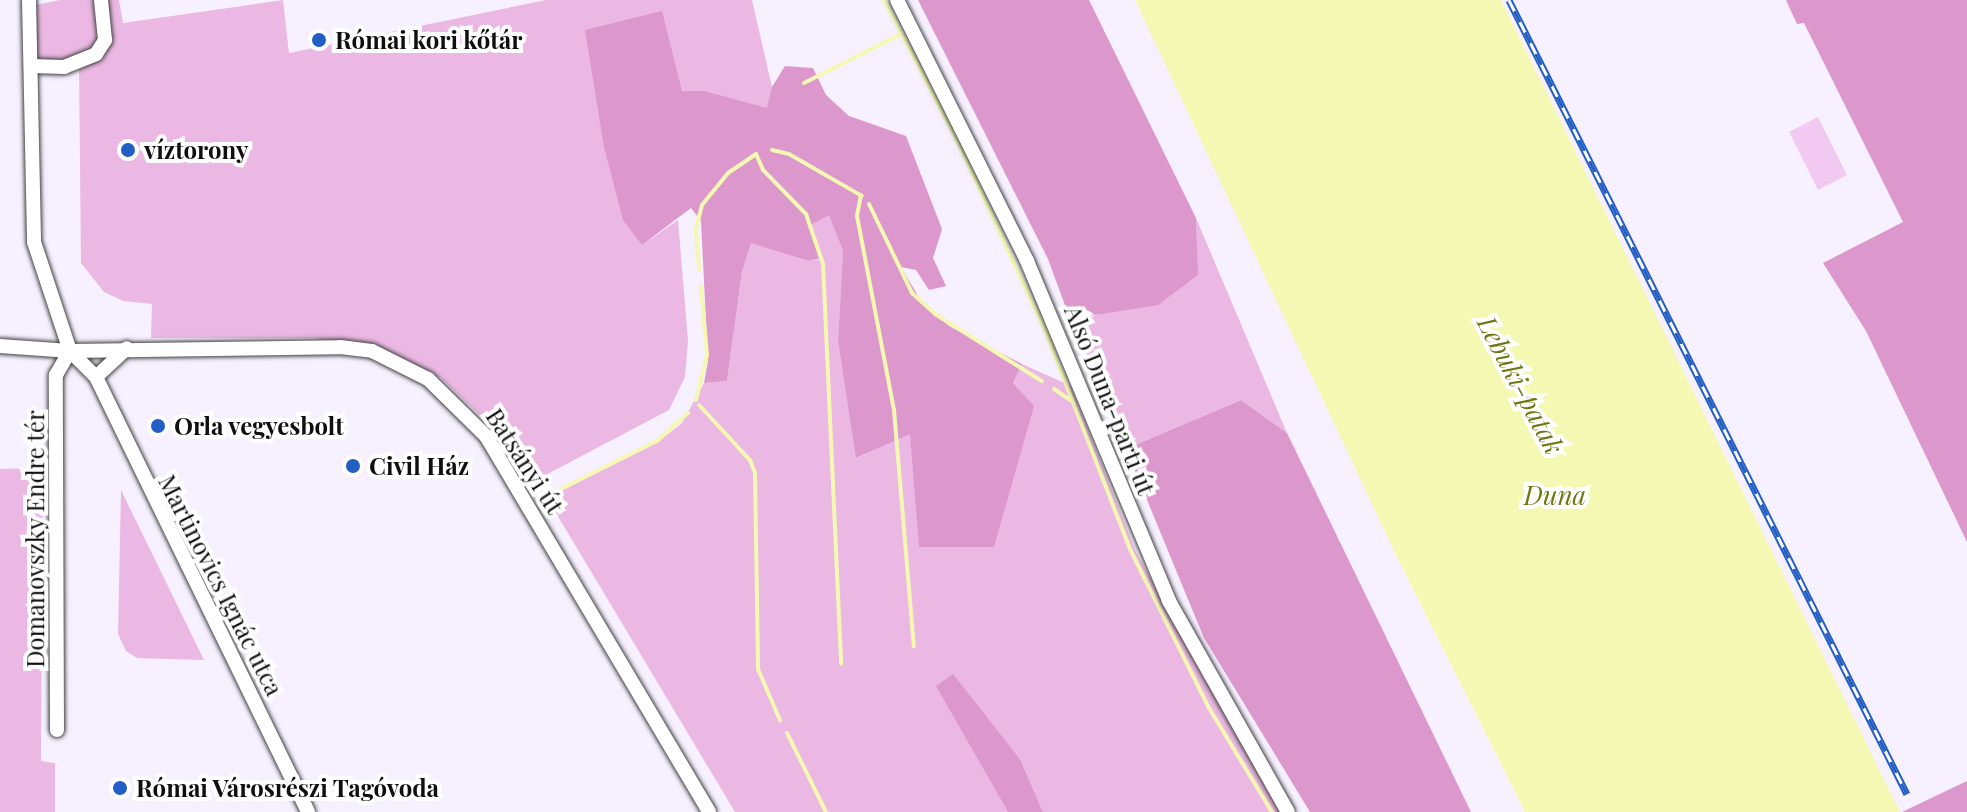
<!DOCTYPE html>
<html>
<head>
<meta charset="utf-8">
<style>
	body { margin:0 }
	#map { position:relative; width:1967px; height:812px; overflow:hidden; background:#f7f0ff; font-family:"Playfair Display",serif }
	div>[style] { position:absolute }
	[style*='--x'] { left:calc(var(--x)*1px); top:calc(var(--y)*1px); width:calc(var(--w)*1px); rotate:calc(var(--a)*1deg) }
	.green>* { inset:0; background:#ebb8e3 }
	.forest>* { inset:0; background:#dc97cc }
	.pitch>* { inset:0; background:#f2caf1 }
	.water>* { inset:0; background:#f4f8b3 }
	.stream>* { height:4px; margin:-2px; padding:0 2px; transform-origin:2px; border-radius:2px; background:#f4f8b3 }
	.roads { filter:drop-shadow(0 0 2px #424242) drop-shadow(0 0 2px #424242) }
	.street>* { height:14px; margin:-7px; padding:0 7px; transform-origin:7px; border-radius:7px; background:#fff }
	.rail>* { height:7px; margin-top:-3.5px; transform-origin:0; background:repeating-linear-gradient(90deg,#fff 0 12px,#225ec3 0 24px); box-sizing:border-box; border-block:2px solid #225ec3 }
	.dots>* { width:22px; height:22px; translate:-50% -50%; box-sizing:border-box; border:4px solid #fff; border-radius:50% }
	span { translate:-50% -50%; white-space:nowrap; text-align:center; line-height:1.15; -webkit-text-stroke:8px #fff; paint-order:stroke }
	.poi-label { font-size:24px; color:#0f0f0f; font-weight:700 }
	.left { translate:0 -50%; text-align:left }
	.street-label { font-size:24px; color:#0f0f0f }
	.water-label { font-size:26px; color:#6d7813; font-style:italic }
</style>
</head>
<body>
<div id="map">
	<div class="green">
		<i style="clip-path:polygon(60px 0,119px 0,123px 23px,283px 0,289px 53px,546px 0,752px 0,772px 87px,768px 109px,705px 91px,682px 91px,642px 245px,678px 220px,688px 341px,685px 377px,669px 410px,536px 480px,519px 452px,441px 378px,381px 348px,313px 338px,151px 338px,152px 304px,123px 301px,104px 292px,81px 263px,79px 63px,36px 61px,36px 5px)"></i>
		<i style="clip-path:polygon(829px 214px,843px 251px,838px 341px,857px 458px,910px 433px,1034px 407px,1013px 383px,1022px 364px,1071px 386px,1136px 552px,1282px 812px,1043px 812px,1020px 759px,952px 675px,937px 686px,1008px 812px,735px 812px,547px 498px,659px 441px,682px 423px,704px 383px,727px 381px,742px 272px,751px 242px,807px 261px,820px 259px,809px 226px)"></i>
		<i style="clip-path:polygon(1196px 218px,1287px 433px,1241px 400px,1126px 449px,1070px 319px,1089px 318px,1197px 276px)"></i>
		<i style="clip-path:polygon(43px 468px,41px 761px,55px 763px,55px 812px,0 812px,0 469px)"></i>
		<i style="clip-path:polygon(121px 490px,204px 660px,137px 658px,126px 651px,118px 634px)"></i>
	</div>
	<div class="forest">
		<i style="clip-path:polygon(918px 0,1089px 0,1196px 218px,1198px 275px,1158px 305px,1070px 319px,1048px 259px)"></i>
		<i style="clip-path:polygon(1786px 0,1967px 0,1967px 542px,1866px 331px,1823px 263px,1903px 222px,1804px 23px,1797px 24px)"></i>
		<i style="clip-path:polygon(662px 11px,682px 91px,705px 91px,767px 108px,772px 87px,785px 66px,813px 68px,826px 95px,849px 116px,906px 136px,942px 229px,933px 258px,946px 286px,929px 290px,916px 270px,901px 267px,921px 301px,949px 326px,1022px 364px,1013px 383px,1034px 406px,994px 547px,919px 547px,910px 434px,856px 458px,838px 341px,843px 251px,829px 215px,809px 226px,821px 258px,808px 261px,751px 243px,742px 272px,727px 381px,704px 383px,708px 361px,701px 221px,691px 208px,642px 245px,623px 220px,604px 147px,585px 30px)"></i>
		<i style="clip-path:polygon(1241px 400px,1287px 433px,1471px 812px,1310px 812px,1204px 638px,1126px 449px)"></i>
		<i style="clip-path:polygon(953px 674px,1020px 759px,1043px 812px,1008px 812px,936px 686px)"></i>
		<i style="clip-path:polygon(1967px 781px,1967px 812px,1902px 812px)"></i>
	</div>
	<div class="pitch">
		<i style="clip-path:polygon(1818px 117px,1847px 175px,1818px 190px,1789px 132px)"></i>
	</div>
	<div class="water">
		<i style="clip-path:polygon(1135px 0,1501px 0,1900px 812px,1525px 812px,1394px 551px)"></i>
	</div>
	<div class="stream">
		<i style="--x:884;--y:0;--w:158;--a:62.5"></i>
		<i style="--x:957;--y:140;--w:215;--a:65.2"></i>
		<i style="--x:1047;--y:335;--w:230;--a:68.8"></i>
		<i style="--x:1130;--y:549;--w:178;--a:63.6"></i>
		<i style="--x:1209;--y:708;--w:122;--a:58.8"></i>
		<i style="--x:804;--y:83;--w:109;--a:-26.8"></i>
		<i style="--x:772;--y:150;--w:17;--a:13"></i>
		<i style="--x:789;--y:154;--w:84;--a:29.9"></i>
		<i style="--x:861;--y:195;--w:21;--a:101"></i>
		<i style="--x:857;--y:216;--w:197;--a:79.2"></i>
		<i style="--x:894;--y:410;--w:237;--a:85.2"></i>
		<i style="--x:869;--y:204;--w:99;--a:64.2"></i>
		<i style="--x:912;--y:293;--w:31;--a:42"></i>
		<i style="--x:935;--y:314;--w:126;--a:32.1"></i>
		<i style="--x:699;--y:270;--w:41;--a:-94.2"></i>
		<i style="--x:696;--y:229;--w:25;--a:-76"></i>
		<i style="--x:702;--y:205;--w:41;--a:-50.9"></i>
		<i style="--x:728;--y:173;--w:34;--a:-34"></i>
		<i style="--x:756;--y:154;--w:17;--a:66"></i>
		<i style="--x:763;--y:170;--w:62;--a:45.7"></i>
		<i style="--x:806;--y:214;--w:53;--a:71.2"></i>
		<i style="--x:823;--y:264;--w:400;--a:87.4"></i>
		<i style="--x:1054;--y:389;--w:22;--a:34"></i>
		<i style="--x:696;--y:400;--w:46;--a:-76.3"></i>
		<i style="--x:707;--y:355;--w:69;--a:-95"></i>
		<i style="--x:699;--y:405;--w:75;--a:47.2"></i>
		<i style="--x:750;--y:460;--w:14;--a:69"></i>
		<i style="--x:755;--y:473;--w:196;--a:89.1"></i>
		<i style="--x:758;--y:669;--w:56;--a:66.7"></i>
		<i style="--x:559;--y:490;--w:110;--a:-26.6"></i>
		<i style="--x:657;--y:441;--w:42;--a:-42.1"></i>
		<i style="--x:787;--y:733;--w:88;--a:63.7"></i>
	</div>
	<div class="roads">
		<div class="street">
			<i style="--x:29;--y:0;--w:242;--a:88.8"></i>
			<i style="--x:34;--y:242;--w:115;--a:71.7"></i>
			<i style="--x:897;--y:0;--w:292;--a:63.5"></i>
			<i style="--x:1027;--y:261;--w:368;--a:67.3"></i>
			<i style="--x:1169;--y:601;--w:242;--a:60.6"></i>
			<i style="--x:32;--y:66;--w:32;--a:2"></i>
			<i style="--x:64;--y:67;--w:35;--a:-22"></i>
			<i style="--x:96;--y:54;--w:17;--a:-57"></i>
			<i style="--x:105;--y:40;--w:40;--a:-95.7"></i>
			<i style="--x:0;--y:346;--w:70;--a:4.1"></i>
			<i style="--x:70;--y:351;--w:37;--a:45"></i>
			<i style="--x:96;--y:377;--w:484;--a:64"></i>
			<i style="--x:70;--y:351;--w:270;--a:-0.8"></i>
			<i style="--x:340;--y:347;--w:32;--a:7"></i>
			<i style="--x:372;--y:351;--w:63;--a:26.6"></i>
			<i style="--x:428;--y:379;--w:81;--a:44.5"></i>
			<i style="--x:486;--y:436;--w:437;--a:59.3"></i>
			<i style="--x:96;--y:377;--w:42;--a:-43.1"></i>
			<i style="--x:57;--y:730;--w:355;--a:-90.2"></i>
			<i style="--x:56;--y:375;--w:28;--a:-60"></i>
		</div>
	</div>
	<div class="rail">
		<i style="--x:1509;--y:0;--w:888;--a:63.38"></i>
	</div>
	<div class="dots">
		<i style="left:319px;top:40px;background:#225ec3"></i>
		<i style="left:128px;top:150px;background:#225ec3"></i>
		<i style="left:158px;top:426px;background:#225ec3"></i>
		<i style="left:353px;top:466px;background:#225ec3"></i>
		<i style="left:120px;top:788px;background:#225ec3"></i>
	</div>
	<div class="poi-label">
		<span class="left" style="left:335px;top:40px">Római kori kőtár</span>
		<span class="left" style="left:144px;top:150px">víztorony</span>
		<span class="left" style="left:174px;top:426px">Orla vegyesbolt</span>
		<span class="left" style="left:369px;top:466px">Civil Ház</span>
		<span class="left" style="left:136px;top:788px">Római Városrészi Tagóvoda</span>
	</div>
	<div class="street-label">
		<span style="left:1110px;top:400px;rotate:68deg">Alsó Duna-parti út</span>
		<span style="left:525px;top:461px;rotate:57deg">Batsányi út</span>
		<span style="left:35px;top:539px;rotate:-90deg">Domanovszky Endre tér</span>
		<span style="left:221px;top:585px;rotate:63deg">Martinovics Ignác utca</span>
	</div>
	<div class="water-label">
		<span style="left:1521px;top:385px;rotate:62deg">Lebuki-patak</span>
		<span style="left:1555px;top:495px">Duna</span>
	</div>
</div>
</body>
</html>
